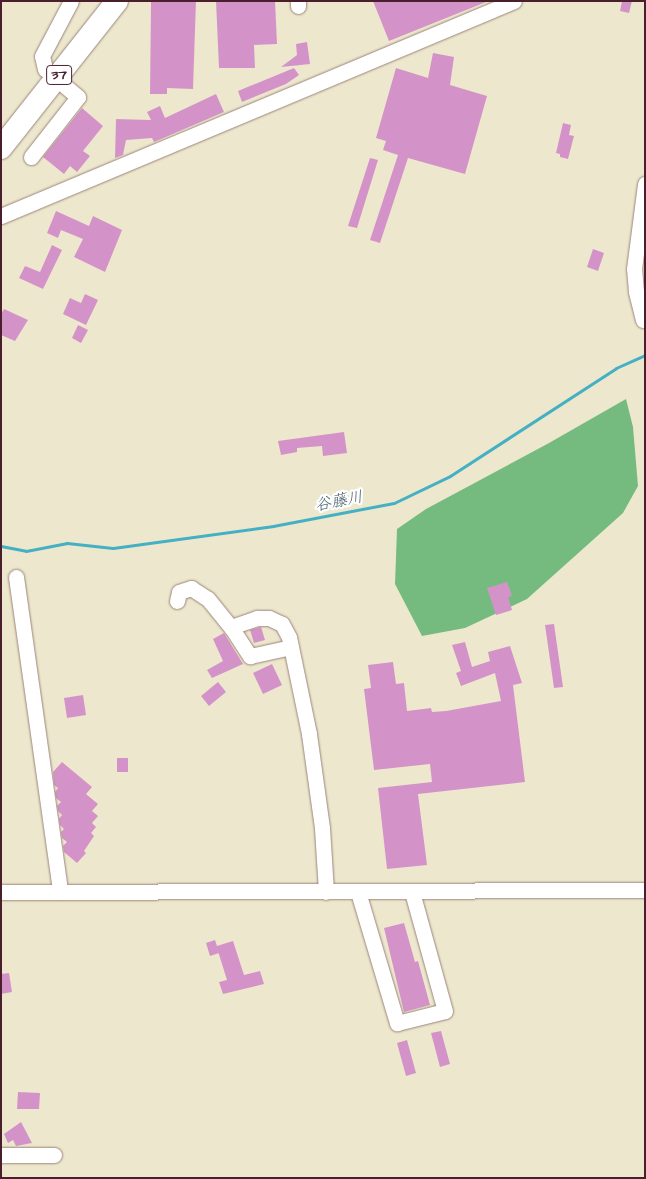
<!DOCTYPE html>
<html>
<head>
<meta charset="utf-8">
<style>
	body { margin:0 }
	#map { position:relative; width:646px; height:1179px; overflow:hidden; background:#ede8cd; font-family:"Architects Daughter","Klee One",sans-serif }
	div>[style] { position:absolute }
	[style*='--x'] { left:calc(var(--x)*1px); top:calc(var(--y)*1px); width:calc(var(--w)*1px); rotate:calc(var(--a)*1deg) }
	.forest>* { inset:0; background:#75bb80 }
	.stream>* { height:3px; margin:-1.5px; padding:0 1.5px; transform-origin:1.5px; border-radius:1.5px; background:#45b0c3 }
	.building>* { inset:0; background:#d493c8 }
	.roads { filter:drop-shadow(0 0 1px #9c847c) drop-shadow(0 0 1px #9c847c) }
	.minor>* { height:15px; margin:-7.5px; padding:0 7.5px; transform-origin:7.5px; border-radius:7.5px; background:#fff }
	.highway>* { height:22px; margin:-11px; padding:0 11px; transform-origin:11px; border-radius:11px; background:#fff }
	span { translate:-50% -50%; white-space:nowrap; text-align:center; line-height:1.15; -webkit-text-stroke:4.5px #fff; paint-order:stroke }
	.shield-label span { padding:1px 4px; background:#fff; border:1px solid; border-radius:4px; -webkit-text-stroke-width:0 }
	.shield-label { font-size:14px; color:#4a1f2b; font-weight:700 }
	.water-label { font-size:16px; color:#48606f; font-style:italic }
	.frame { position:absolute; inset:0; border:2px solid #4a1f2b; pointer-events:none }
</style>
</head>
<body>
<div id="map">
	<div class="forest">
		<i style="clip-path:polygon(626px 399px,633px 427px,638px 486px,623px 513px,527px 599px,465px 628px,422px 636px,395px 584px,397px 529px,426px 509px,549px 443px)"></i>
	</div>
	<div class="stream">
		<i style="--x:1;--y:546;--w:25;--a:11"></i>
		<i style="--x:26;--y:551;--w:42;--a:-11"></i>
		<i style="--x:67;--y:543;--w:46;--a:6.2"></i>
		<i style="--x:113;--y:548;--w:162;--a:-7.8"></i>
		<i style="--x:273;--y:526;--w:123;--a:-10.8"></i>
		<i style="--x:394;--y:503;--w:62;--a:-25.7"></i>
		<i style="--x:450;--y:476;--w:198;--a:-33"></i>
		<i style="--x:616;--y:368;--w:32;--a:-24"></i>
	</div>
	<div class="building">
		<i style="clip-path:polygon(182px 1px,196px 1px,193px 89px,167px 88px,167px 94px,150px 94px,151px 2px)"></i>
		<i style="clip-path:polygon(216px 1px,275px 1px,277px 44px,254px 45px,255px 68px,219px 68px)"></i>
		<i style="clip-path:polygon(373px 1px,486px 1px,486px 2px,389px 41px)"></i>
		<i style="clip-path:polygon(622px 1px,632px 1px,629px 13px,620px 11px)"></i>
		<i style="clip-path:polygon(307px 42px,310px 64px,281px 67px,297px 55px,296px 44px)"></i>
		<i style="clip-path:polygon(433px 53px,454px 57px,450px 85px,487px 96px,465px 174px,408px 158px,380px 243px,370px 240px,398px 155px,383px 150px,386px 141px,376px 138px,396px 68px,428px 78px)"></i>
		<i style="clip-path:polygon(294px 68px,299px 75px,286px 84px,242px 102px,238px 91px)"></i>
		<i style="clip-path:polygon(216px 94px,224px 112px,154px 142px,152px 138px,126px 140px,123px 155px,115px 158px,116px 119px,151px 120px,147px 112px,160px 106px,165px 118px)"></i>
		<i style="clip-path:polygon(82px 108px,103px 126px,83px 151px,90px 156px,77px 172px,70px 166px,64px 174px,43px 157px)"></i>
		<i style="clip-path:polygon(563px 123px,571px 125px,569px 135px,574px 136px,568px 159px,560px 157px,560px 154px,556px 153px)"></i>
		<i style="clip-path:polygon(370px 158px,378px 160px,357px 228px,348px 226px)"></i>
		<i style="clip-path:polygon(56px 211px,89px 226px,93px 216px,122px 230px,105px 272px,74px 257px,83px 239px,61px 230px,58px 238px,47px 233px)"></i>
		<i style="clip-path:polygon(52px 245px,62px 250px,43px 289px,19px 278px,25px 266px,40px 272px)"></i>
		<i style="clip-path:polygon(593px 249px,604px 253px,598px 271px,587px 267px)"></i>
		<i style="clip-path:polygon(85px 294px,98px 300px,86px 325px,63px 314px,70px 298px,81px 303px)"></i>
		<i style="clip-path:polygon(4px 309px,28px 320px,15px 341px,1px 335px,1px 314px)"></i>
		<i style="clip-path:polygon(78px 325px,88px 330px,81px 343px,72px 338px)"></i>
		<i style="clip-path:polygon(344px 432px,347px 453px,323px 456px,322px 446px,297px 448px,297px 452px,281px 455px,278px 441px)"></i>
		<i style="clip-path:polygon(507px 582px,512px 596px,508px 597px,512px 610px,496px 615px,487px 588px)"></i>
		<i style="clip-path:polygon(554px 624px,563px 687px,554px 688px,545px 625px)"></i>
		<i style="clip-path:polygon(261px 627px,265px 640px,254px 643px,250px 630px)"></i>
		<i style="clip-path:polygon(224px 633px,243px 664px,212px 678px,207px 670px,223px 661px,213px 639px)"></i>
		<i style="clip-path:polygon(465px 642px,472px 667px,490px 661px,488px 652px,510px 646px,522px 683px,513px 685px,525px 782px,418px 794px,427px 865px,387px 869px,378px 788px,432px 782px,430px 764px,374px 770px,364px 689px,371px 688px,368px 665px,393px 662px,396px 684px,404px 683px,407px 711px,431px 708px,432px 712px,446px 711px,501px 701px,495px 673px,461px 686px,456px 673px,461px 671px,452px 645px)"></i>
		<i style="clip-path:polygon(272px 664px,282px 685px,263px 694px,253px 673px)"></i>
		<i style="clip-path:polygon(218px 682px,226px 692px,209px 706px,201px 696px)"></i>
		<i style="clip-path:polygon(83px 695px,86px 715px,67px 718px,64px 698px)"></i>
		<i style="clip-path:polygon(117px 758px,128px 758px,128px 772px,117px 772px)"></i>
		<i style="clip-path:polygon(62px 762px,92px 787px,86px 794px,98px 804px,92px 811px,98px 816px,92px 823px,96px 827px,91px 833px,94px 836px,84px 851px,86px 853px,77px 863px,64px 852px,63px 846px,67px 842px,62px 838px,61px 832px,64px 829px,60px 825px,59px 819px,62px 815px,58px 811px,57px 806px,61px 802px,56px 798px,55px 792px,58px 788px,54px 785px,53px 772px)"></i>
		<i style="clip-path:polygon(404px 923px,415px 962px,418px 961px,430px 1005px,404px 1012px,384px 928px)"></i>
		<i style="clip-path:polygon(215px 940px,217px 946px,233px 941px,244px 975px,260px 971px,264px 984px,223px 994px,219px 982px,227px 980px,217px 948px,219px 953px,210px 956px,206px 943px)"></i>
		<i style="clip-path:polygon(9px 973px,12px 992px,1px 994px,1px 974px)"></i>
		<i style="clip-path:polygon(441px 1031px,450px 1064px,440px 1067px,431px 1033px)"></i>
		<i style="clip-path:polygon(407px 1040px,416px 1073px,406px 1076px,397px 1043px)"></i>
		<i style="clip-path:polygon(18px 1092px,40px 1093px,39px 1109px,17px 1109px)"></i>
		<i style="clip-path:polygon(21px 1122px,32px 1143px,16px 1146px,13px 1140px,8px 1143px,4px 1134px)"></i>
	</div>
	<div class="roads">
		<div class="minor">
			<i style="--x:298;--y:1;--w:5;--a:90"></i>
			<i style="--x:31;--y:157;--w:76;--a:-51.9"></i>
			<i style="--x:78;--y:97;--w:43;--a:-139.7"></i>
			<i style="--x:45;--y:69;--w:13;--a:-103"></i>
			<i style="--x:42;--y:56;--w:62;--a:-62.2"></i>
			<i style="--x:1;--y:216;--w:556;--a:-22.74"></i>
			<i style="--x:643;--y:320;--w:30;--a:-104"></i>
			<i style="--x:636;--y:291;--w:22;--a:-95"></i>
			<i style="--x:634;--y:269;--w:86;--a:-82.6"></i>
			<i style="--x:16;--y:577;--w:318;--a:82"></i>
			<i style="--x:177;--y:601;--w:9;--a:-77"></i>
			<i style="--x:179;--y:592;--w:13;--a:-18"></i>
			<i style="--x:191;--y:588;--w:20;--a:33"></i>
			<i style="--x:208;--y:599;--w:36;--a:51"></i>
			<i style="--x:231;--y:627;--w:28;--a:-19"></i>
			<i style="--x:257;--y:618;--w:12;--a:0"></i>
			<i style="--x:269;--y:618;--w:14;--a:25"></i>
			<i style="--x:282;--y:624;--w:15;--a:62"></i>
			<i style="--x:289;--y:637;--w:99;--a:78.3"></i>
			<i style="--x:309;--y:734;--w:95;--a:82.1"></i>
			<i style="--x:322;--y:828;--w:64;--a:86.4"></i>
			<i style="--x:231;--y:627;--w:35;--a:57"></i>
			<i style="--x:250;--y:656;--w:42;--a:-12.4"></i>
			<i style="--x:1;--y:892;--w:644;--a:-0.18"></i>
			<i style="--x:358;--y:892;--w:137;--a:73.4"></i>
			<i style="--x:397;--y:1023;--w:49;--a:-14"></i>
			<i style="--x:445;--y:1011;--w:123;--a:-105.5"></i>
			<i style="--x:1;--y:1155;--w:53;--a:0"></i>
		</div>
		<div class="highway">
			<i style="--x:1;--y:148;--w:187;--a:-51.7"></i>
		</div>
	</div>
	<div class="shield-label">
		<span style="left:59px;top:75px">37</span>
	</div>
	<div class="water-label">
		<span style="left:339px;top:501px;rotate:-11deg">谷藤川</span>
	</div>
	<div class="frame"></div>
</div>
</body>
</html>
